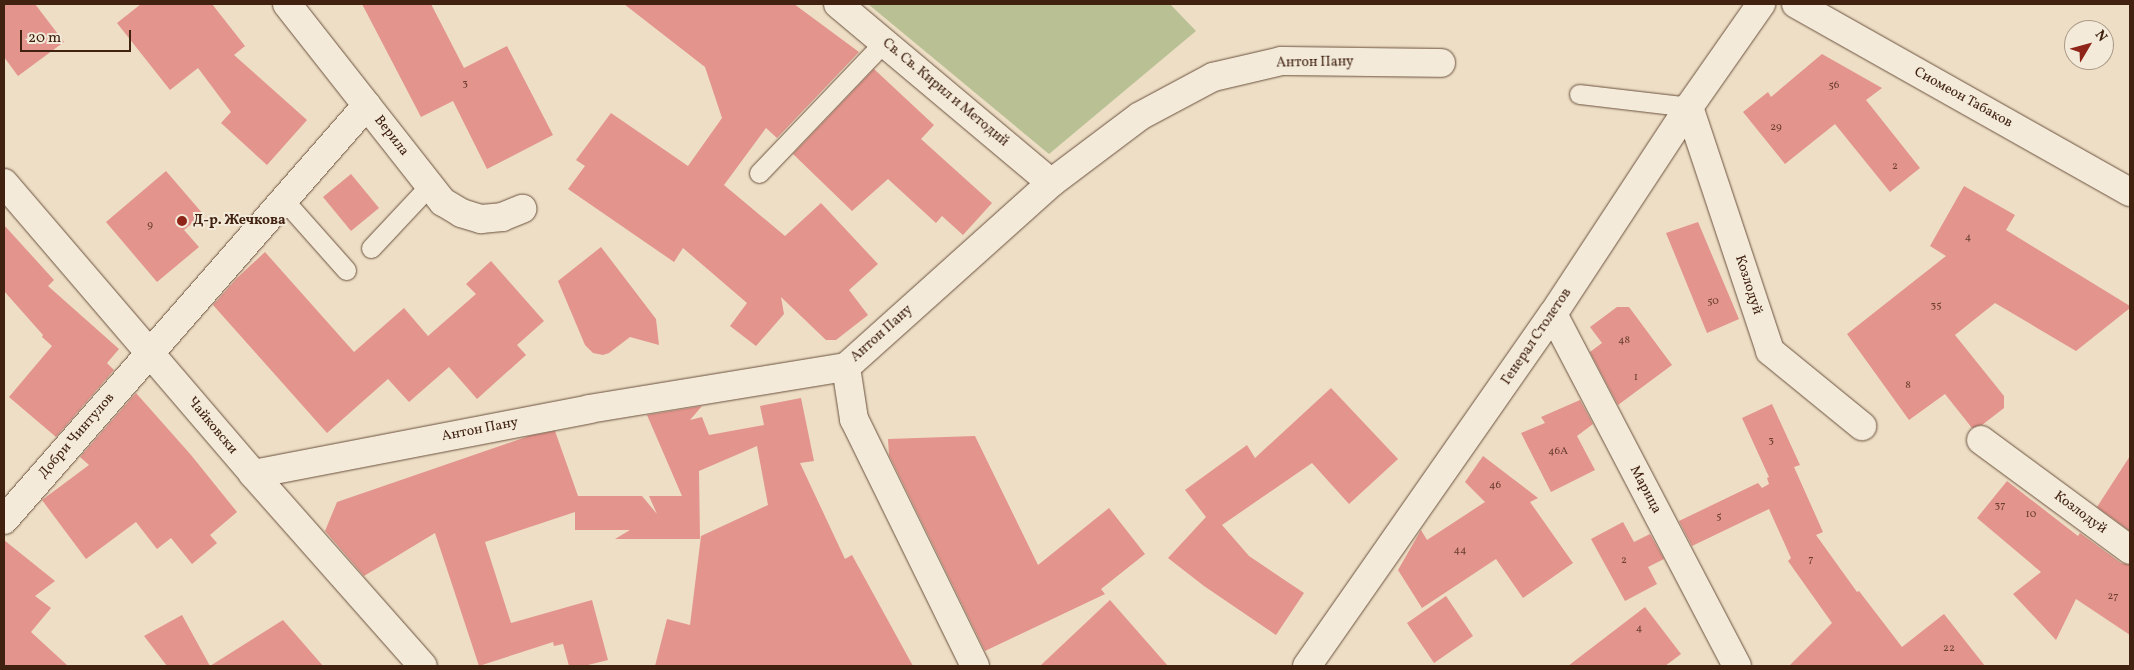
<!DOCTYPE html>
<html>
<head>
<meta charset="utf-8">
<style>
	body { margin:0 }
	#map { position:relative; width:2134px; height:670px; overflow:hidden; background:#eddec5; font-family:Vollkorn,serif }
	div>[style] { position:absolute }
	[style*='--x'] { left:calc(var(--x)*1px); top:calc(var(--y)*1px); width:calc(var(--w)*1px); rotate:calc(var(--a)*1deg) }
	.green>* { inset:0; background:#b9c194 }
	.building>* { inset:0; background:#e3948c }
	.roads { filter:drop-shadow(0 0 1px #6c513e) drop-shadow(0 0 1px #6c513e) }
	.lane>* { height:19px; margin:-9.5px; padding:0 9.5px; transform-origin:9.5px; border-radius:9.5px; background:#f3ead9 }
	.street>* { height:28px; margin:-14px; padding:0 14px; transform-origin:14px; border-radius:14px; background:#f3ead9 }
	.dots>* { width:14px; height:14px; translate:-50% -50%; box-sizing:border-box; border:2px solid #f3ead9; border-radius:50% }
	span { translate:-50% -50%; white-space:nowrap; text-align:center; line-height:1.15; -webkit-text-stroke:4px #f3ead9; paint-order:stroke }
	.number-label { font-size:11px; color:#6a3e30 }
	.number-label span { -webkit-text-stroke-width:0 }
	.street-label { font-size:14px; color:#412211 }
	.poi-label { font-size:14px; color:#412211; font-weight:700 }
	.left { translate:0 -50%; text-align:left }
	.frame { position:absolute; inset:0; border:5px solid #412211; pointer-events:none }
	.north { position:absolute; left:2064px; top:20px; width:50px; height:50px; box-sizing:border-box; background:#f3ead9; border:1px solid #ac9a89; border-radius:50%; rotate:53deg; font-size:14px; font-weight:700; line-height:20px; text-align:center; color:#412211 }
	.north::after { content:''; display:block; margin:auto; width:18px; height:22px; background:#8f2418; clip-path:polygon(50% 0,100% 100%,50% 72%,0 100%) }
	.scale { position:absolute; left:20px; top:30px; width:111px; height:22px; box-sizing:border-box; border:2px solid #412211; border-top:0; padding-left:6px; font-size:15px; line-height:18px; white-space:nowrap; color:#412211; -webkit-text-stroke:4px #f3ead9; paint-order:stroke }
</style>
</head>
<body>
<div id="map">
	<div class="green">
		<i style="clip-path:polygon(868px 4px,1170px 4px,1196px 31px,1049px 154px)"></i>
	</div>
	<div class="building">
		<i style="clip-path:polygon(4px 4px,35px 4px,64px 42px,18px 76px,4px 57px)"></i>
		<i style="clip-path:polygon(141px 4px,212px 4px,245px 46px,234px 55px,307px 120px,267px 165px,221px 123px,231px 112px,198px 68px,170px 90px,117px 23px)"></i>
		<i style="clip-path:polygon(362px 4px,431px 4px,464px 68px,507px 46px,553px 135px,487px 169px,453px 101px,421px 117px)"></i>
		<i style="clip-path:polygon(624px 4px,794px 4px,859px 52px,777px 138px,766px 128px,724px 185px,785px 236px,821px 203px,878px 264px,849px 290px,868px 315px,836px 340px,826px 340px,781px 297px,784px 314px,756px 346px,730px 326px,747px 303px,683px 248px,674px 262px,568px 189px,585px 166px,576px 160px,611px 113px,688px 166px,722px 118px,705px 67px)"></i>
		<i style="clip-path:polygon(1822px 54px,1882px 88px,1866px 100px,1920px 168px,1890px 192px,1835px 124px,1785px 164px,1743px 112px,1768px 92px,1771px 97px)"></i>
		<i style="clip-path:polygon(874px 69px,934px 125px,921px 139px,992px 203px,963px 235px,942px 216px,936px 223px,888px 179px,852px 211px,793px 154px)"></i>
		<i style="clip-path:polygon(166px 171px,203px 214px,184px 230px,199px 247px,157px 282px,106px 222px)"></i>
		<i style="clip-path:polygon(351px 174px,379px 208px,351px 231px,323px 197px)"></i>
		<i style="clip-path:polygon(1964px 186px,2015px 215px,2006px 230px,2130px 306px,2130px 308px,2076px 351px,1995px 303px,1955px 335px,2004px 396px,2004px 408px,1982px 425px,1972px 428px,1945px 394px,1909px 420px,1847px 334px,1946px 256px,1930px 246px)"></i>
		<i style="clip-path:polygon(1698px 222px,1739px 319px,1707px 333px,1666px 233px)"></i>
		<i style="clip-path:polygon(4px 225px,54px 280px,48px 286px,119px 349px,107px 363px,114px 370px,56px 437px,9px 397px,52px 346px,42px 337px,43px 335px,4px 291px)"></i>
		<i style="clip-path:polygon(601px 247px,656px 319px,659px 345px,630px 337px,609px 353px,603px 355px,593px 353px,585px 345px,558px 281px)"></i>
		<i style="clip-path:polygon(265px 252px,354px 352px,404px 308px,428px 336px,476px 294px,466px 284px,491px 261px,544px 321px,517px 345px,526px 355px,477px 399px,449px 367px,409px 402px,388px 379px,327px 433px,213px 305px,237px 278px)"></i>
		<i style="clip-path:polygon(1617px 307px,1629px 307px,1672px 365px,1618px 405px,1590px 352px,1602px 343px,1590px 327px)"></i>
		<i style="clip-path:polygon(1331px 388px,1398px 459px,1349px 504px,1312px 463px,1222px 525px,1249px 556px,1304px 593px,1276px 635px,1204px 586px,1168px 558px,1206px 517px,1185px 490px,1247px 445px,1255px 458px)"></i>
		<i style="clip-path:polygon(136px 393px,191px 455px,237px 512px,210px 535px,217px 543px,192px 564px,171px 538px,157px 549px,136px 522px,86px 559px,42px 500px,89px 465px,80px 457px)"></i>
		<i style="clip-path:polygon(801px 398px,814px 461px,800px 463px,845px 559px,852px 555px,913px 666px,655px 666px,667px 619px,690px 625px,701px 536px,768px 505px,757px 446px,699px 471px,700px 539px,615px 539px,630px 530px,575px 530px,575px 512px,485px 542px,511px 623px,592px 600px,608px 660px,584px 666px,569px 666px,563px 644px,554px 646px,553px 642px,479px 666px,435px 533px,364px 576px,325px 531px,337px 502px,529px 436px,555px 431px,578px 496px,642px 496px,657px 514px,649px 496px,682px 496px,647px 415px,702px 406px,690px 420px,702px 417px,709px 435px,764px 425px,760px 406px)"></i>
		<i style="clip-path:polygon(1580px 400px,1593px 424px,1577px 436px,1595px 470px,1551px 492px,1521px 433px,1545px 423px,1541px 417px)"></i>
		<i style="clip-path:polygon(1772px 404px,1800px 465px,1794px 467px,1823px 532px,1816px 535px,1857px 592px,1859px 591px,1902px 647px,1944px 614px,1985px 666px,1789px 666px,1832px 623px,1788px 561px,1791px 558px,1769px 509px,1692px 546px,1679px 521px,1758px 483px,1762px 488px,1769px 484px,1767px 478px,1769px 477px,1742px 418px)"></i>
		<i style="clip-path:polygon(975px 436px,1038px 565px,1109px 508px,1145px 554px,1101px 589px,1105px 594px,985px 651px,889px 455px,888px 439px)"></i>
		<i style="clip-path:polygon(1483px 456px,1538px 498px,1530px 502px,1573px 563px,1523px 598px,1496px 559px,1422px 608px,1398px 570px,1421px 530px,1427px 540px,1485px 502px,1465px 482px)"></i>
		<i style="clip-path:polygon(2130px 456px,2130px 531px,2097px 507px)"></i>
		<i style="clip-path:polygon(2007px 481px,2078px 536px,2080px 533px,2121px 563px,2130px 565px,2130px 635px,2076px 599px,2056px 640px,2013px 594px,2041px 572px,1977px 518px)"></i>
		<i style="clip-path:polygon(1623px 522px,1634px 542px,1650px 534px,1664px 559px,1648px 567px,1657px 584px,1625px 601px,1591px 539px)"></i>
		<i style="clip-path:polygon(4px 540px,55px 581px,35px 596px,51px 608px,31px 632px,68px 666px,4px 666px)"></i>
		<i style="clip-path:polygon(1446px 596px,1473px 636px,1434px 663px,1407px 623px)"></i>
		<i style="clip-path:polygon(1110px 600px,1168px 666px,1040px 666px)"></i>
		<i style="clip-path:polygon(1645px 607px,1681px 654px,1665px 666px,1568px 666px)"></i>
		<i style="clip-path:polygon(182px 615px,210px 666px,283px 620px,323px 666px,167px 666px,144px 636px)"></i>
	</div>
	<div class="roads">
		<div class="lane">
			<i style="--x:1579;--y:94;--w:111;--a:6.7"></i>
			<i style="--x:759;--y:173;--w:181;--a:-46.3"></i>
			<i style="--x:283;--y:199;--w:95;--a:48.4"></i>
			<i style="--x:371;--y:248;--w:86;--a:-46.9"></i>
		</div>
		<div class="street">
			<i style="--x:287;--y:4;--w:252;--a:51.8"></i>
			<i style="--x:443;--y:202;--w:21;--a:31"></i>
			<i style="--x:461;--y:213;--w:21;--a:17"></i>
			<i style="--x:481;--y:219;--w:21;--a:-5"></i>
			<i style="--x:502;--y:217;--w:22;--a:-22"></i>
			<i style="--x:838;--y:4;--w:278;--a:40"></i>
			<i style="--x:1796;--y:4;--w:383;--a:29.4"></i>
			<i style="--x:1689;--y:107;--w:257;--a:71.6"></i>
			<i style="--x:1770;--y:351;--w:119;--a:39.2"></i>
			<i style="--x:4;--y:183;--w:383;--a:49.4"></i>
			<i style="--x:253;--y:474;--w:256;--a:48.5"></i>
			<i style="--x:1553;--y:314;--w:397;--a:62.4"></i>
			<i style="--x:846;--y:367;--w:53;--a:81.3"></i>
			<i style="--x:854;--y:419;--w:275;--a:63.9"></i>
			<i style="--x:1981;--y:440;--w:185;--a:36.4"></i>
			<i style="--x:253;--y:474;--w:342;--a:-10.9"></i>
			<i style="--x:589;--y:409;--w:260;--a:-9.3"></i>
			<i style="--x:846;--y:367;--w:275;--a:-41.9"></i>
			<i style="--x:1051;--y:183;--w:111;--a:-37"></i>
			<i style="--x:1140;--y:116;--w:83;--a:-28.1"></i>
			<i style="--x:1213;--y:77;--w:70;--a:-13.2"></i>
			<i style="--x:1281;--y:61;--w:160;--a:0.7"></i>
			<i style="--x:4;--y:520;--w:551;--a:-48.82"></i>
			<i style="--x:1307;--y:666;--w:429;--a:-55.1"></i>
			<i style="--x:1553;--y:314;--w:248;--a:-56.7"></i>
			<i style="--x:1689;--y:107;--w:126;--a:-55"></i>
		</div>
	</div>
	<div class="dots">
		<i style="left:182px;top:221px;background:#8f2418"></i>
	</div>
	<div class="number-label">
		<span style="left:465px;top:84px">3</span>
		<span style="left:1834px;top:86px">56</span>
		<span style="left:1776px;top:128px">29</span>
		<span style="left:1895px;top:167px">2</span>
		<span style="left:150px;top:226px">9</span>
		<span style="left:1968px;top:238px">4</span>
		<span style="left:1713px;top:302px">50</span>
		<span style="left:1936px;top:306px">35</span>
		<span style="left:1624px;top:341px">48</span>
		<span style="left:1636px;top:378px">1</span>
		<span style="left:1908px;top:386px">8</span>
		<span style="left:1771px;top:441px">3</span>
		<span style="left:1558px;top:452px">46А</span>
		<span style="left:1495px;top:486px">46</span>
		<span style="left:2000px;top:506px">37</span>
		<span style="left:2031px;top:515px">10</span>
		<span style="left:1719px;top:517px">5</span>
		<span style="left:1460px;top:551px">44</span>
		<span style="left:1811px;top:560px">7</span>
		<span style="left:1624px;top:561px">2</span>
		<span style="left:2113px;top:597px">27</span>
		<span style="left:1639px;top:629px">4</span>
		<span style="left:1949px;top:649px">22</span>
	</div>
	<div class="street-label">
		<span style="left:1315px;top:63px;rotate:-1deg">Антон Пану</span>
		<span style="left:945px;top:93px;rotate:40deg">Св. Св. Кирил и Методий</span>
		<span style="left:1963px;top:98px;rotate:29deg">Сиомеон Табаков</span>
		<span style="left:391px;top:136px;rotate:52deg">Верила</span>
		<span style="left:1748px;top:285px;rotate:72deg">Козлодуй</span>
		<span style="left:882px;top:334px;rotate:-42deg">Антон Пану</span>
		<span style="left:1537px;top:337px;rotate:-56deg">Генерал Столетов</span>
		<span style="left:212px;top:426px;rotate:50deg">Чайковски</span>
		<span style="left:480px;top:430px;rotate:-11deg">Антон Пану</span>
		<span style="left:77px;top:436px;rotate:-49deg">Добри Чинтулов</span>
		<span style="left:1645px;top:490px;rotate:62deg">Марица</span>
		<span style="left:2080px;top:513px;rotate:36deg">Козлодуй</span>
	</div>
	<div class="poi-label">
		<span class="left" style="left:193px;top:221px">Д-р. Жечкова</span>
	</div>
	<div class="frame"></div>
	<div class="north">N</div>
	<div class="scale">20 m</div>
</div>
</body>
</html>
